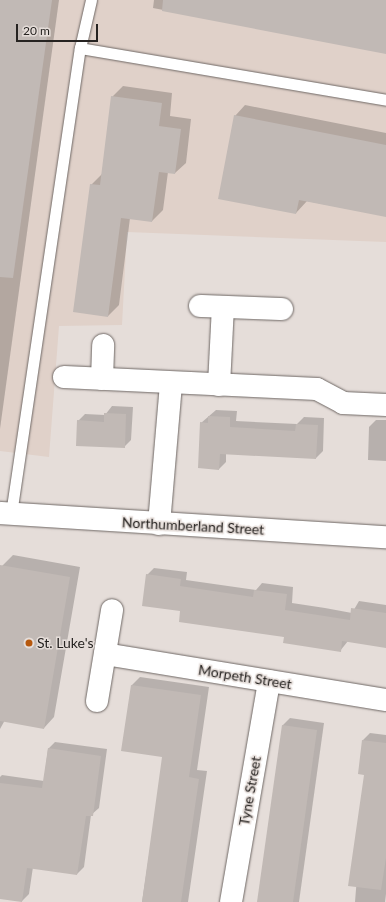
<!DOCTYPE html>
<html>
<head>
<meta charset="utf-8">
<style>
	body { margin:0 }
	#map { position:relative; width:386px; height:902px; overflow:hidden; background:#e5ddd9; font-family:Lato,sans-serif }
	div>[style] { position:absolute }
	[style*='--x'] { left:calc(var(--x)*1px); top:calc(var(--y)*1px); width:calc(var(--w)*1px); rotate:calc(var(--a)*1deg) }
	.built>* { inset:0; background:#e0d1c9 }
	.shadow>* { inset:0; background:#0003 }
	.building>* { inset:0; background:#c1b9b5 }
	.roads { filter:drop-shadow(0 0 1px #6f6865) drop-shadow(0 0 1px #6f6865) }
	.service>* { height:11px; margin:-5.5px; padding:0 5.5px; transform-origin:5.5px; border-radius:5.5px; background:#fff }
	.minor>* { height:22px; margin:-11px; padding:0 11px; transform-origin:11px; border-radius:11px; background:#fff }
	.secondary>* { height:22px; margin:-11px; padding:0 11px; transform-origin:11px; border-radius:11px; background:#fff }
	.dots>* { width:11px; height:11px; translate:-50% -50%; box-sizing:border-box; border:2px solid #e5ddd9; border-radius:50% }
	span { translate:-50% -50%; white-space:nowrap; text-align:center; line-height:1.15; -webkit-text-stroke:3px #e5ddd9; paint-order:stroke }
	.street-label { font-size:14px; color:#262321 }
	.poi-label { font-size:14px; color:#262321 }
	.left { translate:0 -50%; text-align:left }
	.scale { position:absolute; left:16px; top:24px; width:82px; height:18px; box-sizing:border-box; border:2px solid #262321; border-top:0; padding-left:5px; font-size:12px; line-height:14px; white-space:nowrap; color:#262321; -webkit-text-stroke:3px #e5ddd9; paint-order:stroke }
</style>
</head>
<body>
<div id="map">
	<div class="built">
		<i style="clip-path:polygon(0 0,386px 0,386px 242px,127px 232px,122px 325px,59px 326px,49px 457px,0 451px)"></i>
	</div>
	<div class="shadow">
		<i style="clip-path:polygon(0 0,59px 0,0 429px)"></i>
		<i style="clip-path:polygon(154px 0,386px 0,386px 53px,153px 8px)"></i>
		<i style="clip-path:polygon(123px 86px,172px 93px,170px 116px,191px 119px,186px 163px,175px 173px,168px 172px,163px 210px,152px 221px,130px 218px,119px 305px,108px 316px,91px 185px,102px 174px,112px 97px)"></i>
		<i style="clip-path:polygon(245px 105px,386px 133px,386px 216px,307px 201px,296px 213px,235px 116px)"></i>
		<i style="clip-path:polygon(112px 406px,133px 407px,131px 440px,124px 447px,78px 421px,85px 414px,105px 415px)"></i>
		<i style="clip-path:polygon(216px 410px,237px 411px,236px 421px,297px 424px,304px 417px,324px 418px,323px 451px,316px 458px,226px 453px,226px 462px,219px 469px,201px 423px)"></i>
		<i style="clip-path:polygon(376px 420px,386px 420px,386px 461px,368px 460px,369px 427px)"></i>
		<i style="clip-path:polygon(13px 555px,80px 567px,54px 717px,44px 728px,5px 720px,0 729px,0 577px,2px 566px)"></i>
		<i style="clip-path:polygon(154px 568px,187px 572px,186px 580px,256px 590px,262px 583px,293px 587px,292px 603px,325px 608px,352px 613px,359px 601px,386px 605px,386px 647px,348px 641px,340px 651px,181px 610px,147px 575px)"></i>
		<i style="clip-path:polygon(140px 677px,209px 687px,197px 770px,207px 771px,188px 902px,142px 902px,164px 756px,122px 750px,132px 685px)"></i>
		<i style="clip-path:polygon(290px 718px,324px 723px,299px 902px,258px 902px,283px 725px)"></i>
		<i style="clip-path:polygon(370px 733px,386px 735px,386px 894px,385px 902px,355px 902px,365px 774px,363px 740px)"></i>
		<i style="clip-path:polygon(55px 742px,107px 749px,99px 808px,91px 815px,84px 867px,77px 874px,33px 867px,29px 894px,22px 901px,0 898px,0 777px,2px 775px,44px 781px,48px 749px)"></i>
	</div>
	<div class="building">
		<i style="clip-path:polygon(0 0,52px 0,13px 278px,0 277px)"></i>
		<i style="clip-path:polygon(163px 0,386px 0,386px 54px,162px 11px)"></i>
		<i style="clip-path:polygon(111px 96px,162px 103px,159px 126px,181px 129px,175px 174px,159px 172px,152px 222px,121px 218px,108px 317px,73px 312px,90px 184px,100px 185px)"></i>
		<i style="clip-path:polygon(234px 115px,386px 145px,386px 217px,299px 200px,296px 214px,218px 199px)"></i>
		<i style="clip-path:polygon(104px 413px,126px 414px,125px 448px,76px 446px,77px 420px,104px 422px)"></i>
		<i style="clip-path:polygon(208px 416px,230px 417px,230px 427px,295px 431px,296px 424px,318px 425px,316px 459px,220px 454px,219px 470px,198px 468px,200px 422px,208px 423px)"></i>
		<i style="clip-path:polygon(0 565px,70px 577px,44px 729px,0 721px)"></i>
		<i style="clip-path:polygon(146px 574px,181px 579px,180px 586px,253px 597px,254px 590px,287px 594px,285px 610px,318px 615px,350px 620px,351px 608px,386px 613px,386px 648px,342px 641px,341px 652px,283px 643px,284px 637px,179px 622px,180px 611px,142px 606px)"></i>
		<i style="clip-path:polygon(131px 685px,201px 695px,189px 777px,199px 779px,181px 902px,142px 902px,162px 757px,121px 751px)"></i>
		<i style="clip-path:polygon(282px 725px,317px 730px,293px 902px,257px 902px)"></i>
		<i style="clip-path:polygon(362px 740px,386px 743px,386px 858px,381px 890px,348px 886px,364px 775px,358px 774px)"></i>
		<i style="clip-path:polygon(48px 748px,101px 756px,93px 816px,86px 816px,77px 875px,27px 868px,22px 902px,0 899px,0 783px,42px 788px)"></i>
	</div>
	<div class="roads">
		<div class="service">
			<i style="--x:80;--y:48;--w:310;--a:9.6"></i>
			<i style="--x:11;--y:514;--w:471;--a:-81.6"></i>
			<i style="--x:80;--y:48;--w:49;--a:-77.1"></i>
		</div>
		<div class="minor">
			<i style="--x:200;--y:306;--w:82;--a:2.1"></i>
			<i style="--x:64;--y:377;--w:253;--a:2.7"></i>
			<i style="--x:317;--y:389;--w:30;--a:28"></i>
			<i style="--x:343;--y:403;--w:43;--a:2.7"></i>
			<i style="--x:102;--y:379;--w:34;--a:-88"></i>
			<i style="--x:219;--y:385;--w:78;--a:-87.1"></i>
			<i style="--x:159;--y:524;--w:141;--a:-85.1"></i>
			<i style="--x:105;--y:654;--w:285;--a:9.3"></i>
			<i style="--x:97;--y:701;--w:92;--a:-80.6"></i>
			<i style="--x:231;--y:902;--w:224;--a:-80.2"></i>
		</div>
		<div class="secondary">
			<i style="--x:0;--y:513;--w:387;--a:3.6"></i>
		</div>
	</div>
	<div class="dots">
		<i style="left:29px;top:643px;background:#b6580d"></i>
	</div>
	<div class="street-label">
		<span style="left:193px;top:526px;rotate:3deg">Northumberland Street</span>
		<span style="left:245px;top:677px;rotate:9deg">Morpeth Street</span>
		<span style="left:250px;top:791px;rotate:-80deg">Tyne Street</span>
	</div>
	<div class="poi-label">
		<span class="left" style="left:37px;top:643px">St. Luke's</span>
	</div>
	<div class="scale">20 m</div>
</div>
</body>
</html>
